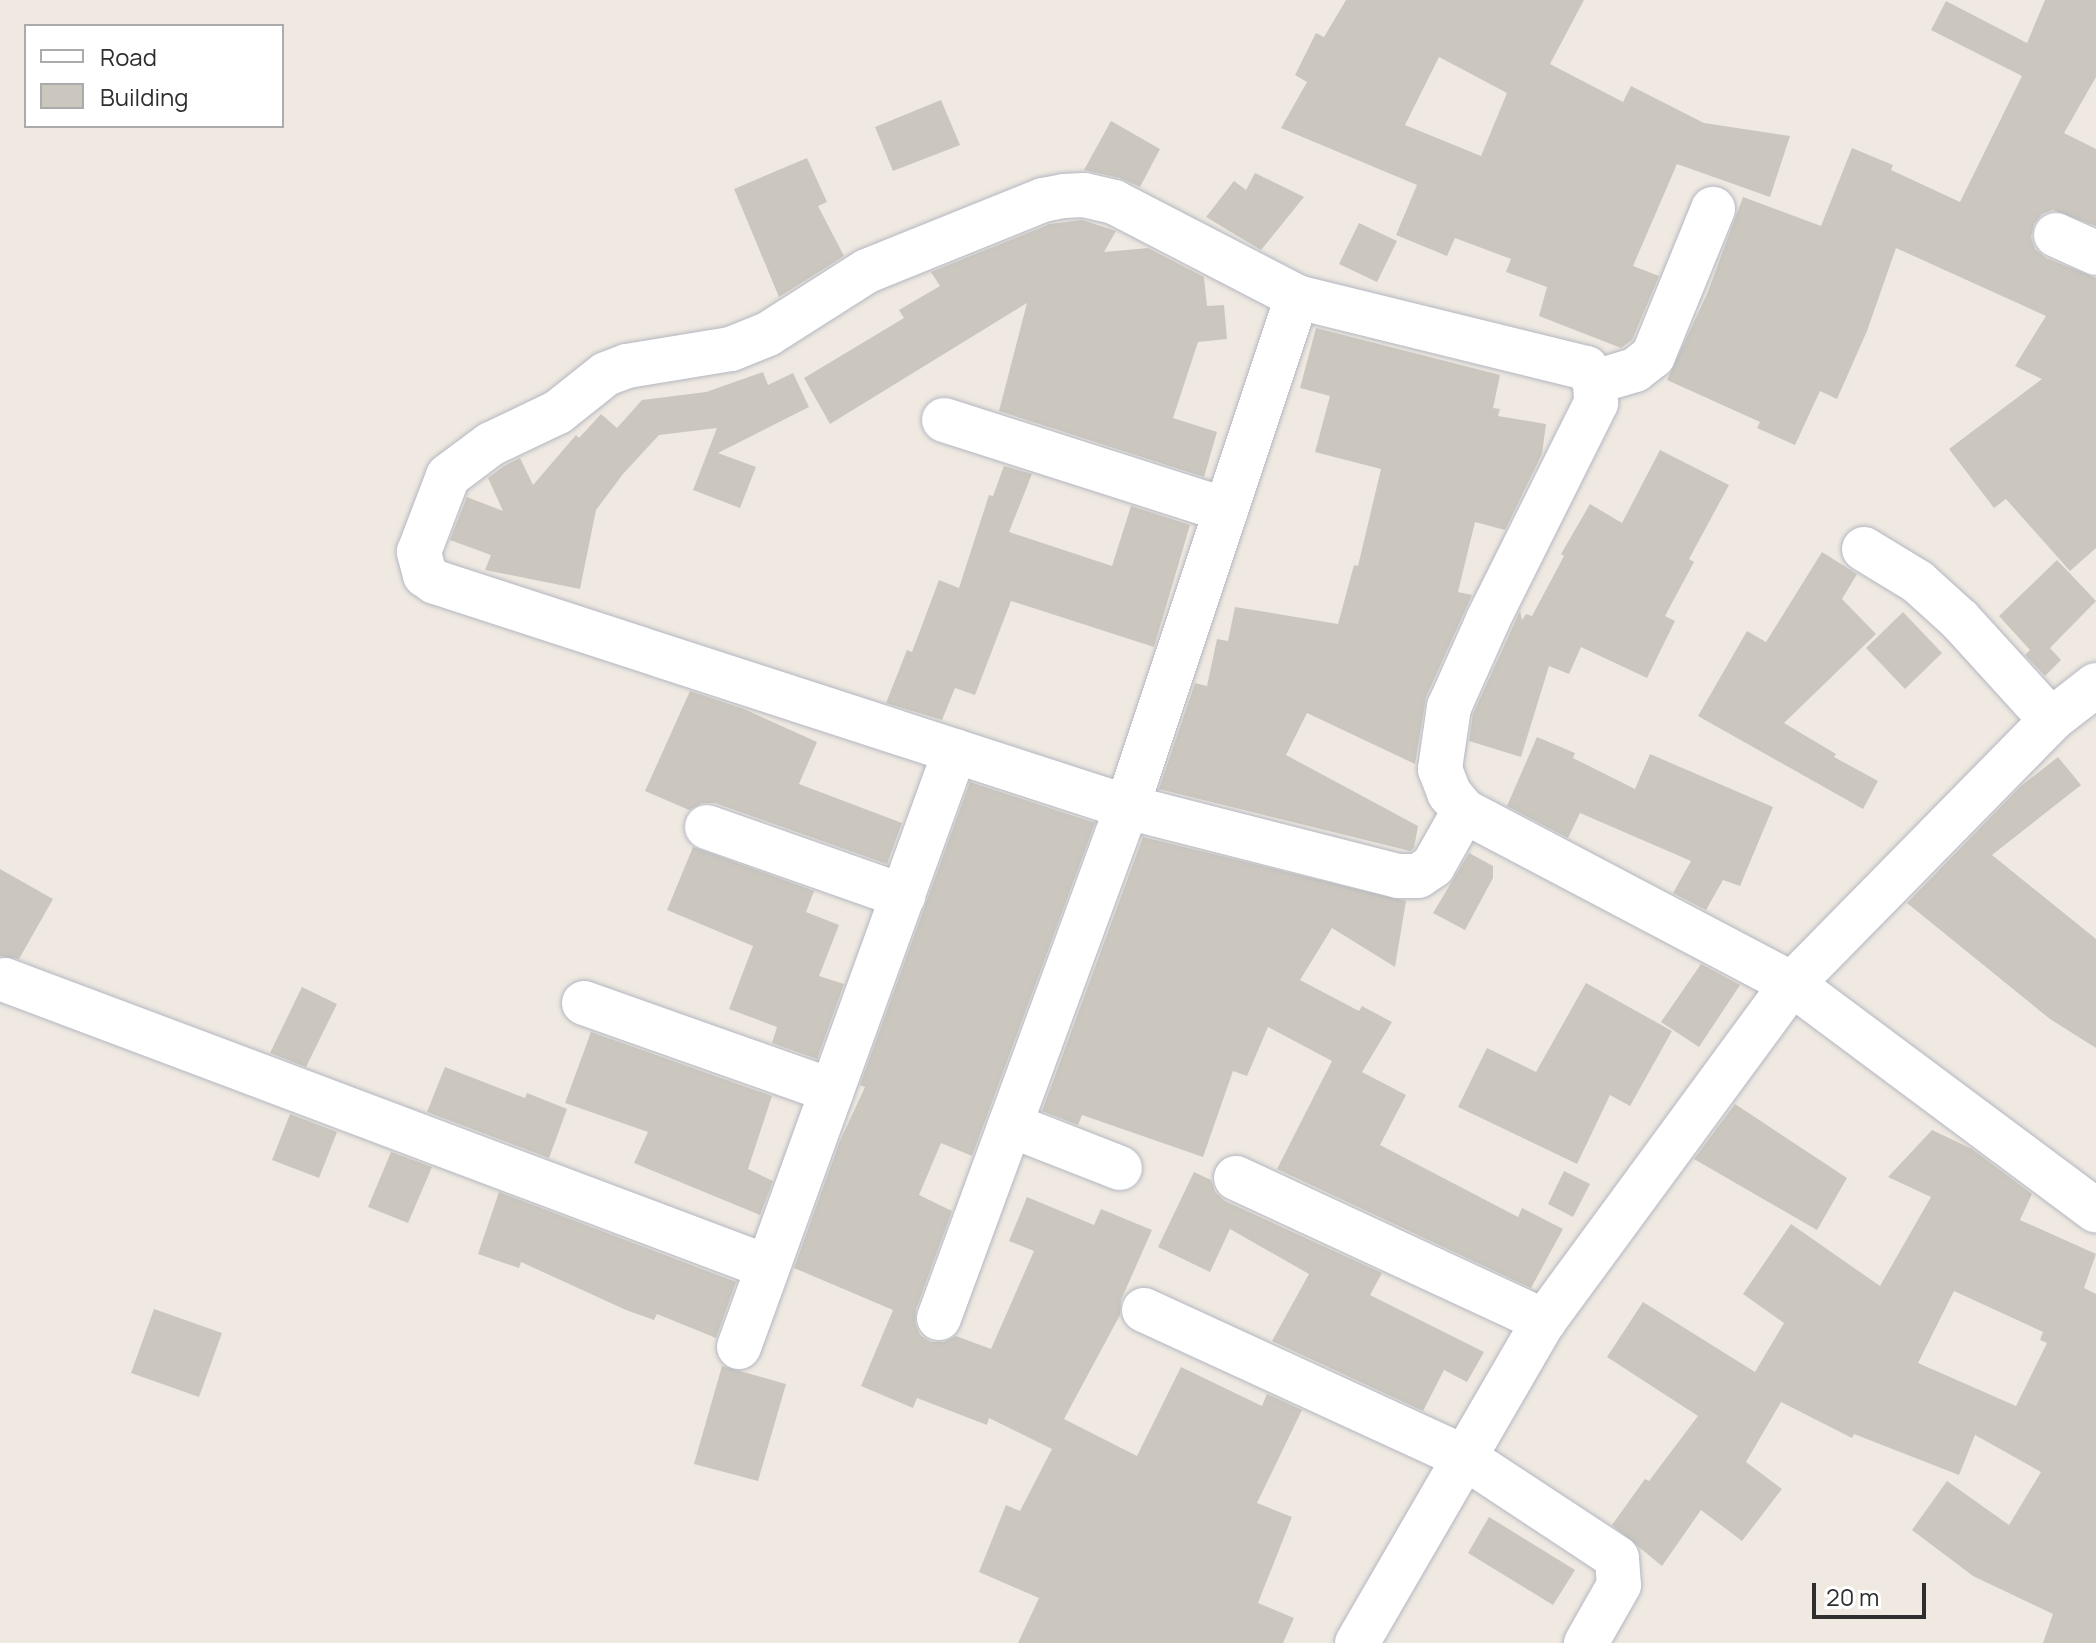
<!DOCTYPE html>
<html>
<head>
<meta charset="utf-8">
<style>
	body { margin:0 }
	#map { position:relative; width:2096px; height:1643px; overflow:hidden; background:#efe9e1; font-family:Manrope,sans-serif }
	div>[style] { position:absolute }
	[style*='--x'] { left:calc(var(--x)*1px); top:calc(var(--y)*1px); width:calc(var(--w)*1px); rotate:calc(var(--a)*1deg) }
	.building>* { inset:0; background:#cbc7bf }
	.roads { filter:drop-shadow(0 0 2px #b4b7c1) drop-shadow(0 0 2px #b4b7c1) }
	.street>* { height:44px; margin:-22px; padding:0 22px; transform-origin:22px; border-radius:22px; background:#fff }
	.secondary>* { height:44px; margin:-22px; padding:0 22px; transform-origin:22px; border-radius:22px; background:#fff }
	span { translate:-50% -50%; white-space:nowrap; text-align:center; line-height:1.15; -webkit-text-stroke:6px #fff; paint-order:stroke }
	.legend { position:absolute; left:24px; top:24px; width:260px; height:104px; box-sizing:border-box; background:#fff; border:2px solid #ababab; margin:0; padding:10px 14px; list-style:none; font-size:24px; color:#2e2e2e }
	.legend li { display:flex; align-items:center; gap:16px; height:40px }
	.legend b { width:40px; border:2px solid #ababab }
	.scale { position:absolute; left:1812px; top:1583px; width:114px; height:36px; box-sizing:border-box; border:4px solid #2e2e2e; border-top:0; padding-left:10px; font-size:24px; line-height:28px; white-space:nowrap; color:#2e2e2e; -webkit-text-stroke:6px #fff; paint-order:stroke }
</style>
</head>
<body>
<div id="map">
	<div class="building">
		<i style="clip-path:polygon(evenodd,1346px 0,1584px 0,1550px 64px,1623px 102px,1631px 86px,1704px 123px,1790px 136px,1770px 197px,1677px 164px,1633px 266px,1659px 276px,1632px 340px,1621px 348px,1539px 316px,1547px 287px,1506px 272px,1511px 259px,1455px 238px,1447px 256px,1396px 235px,1417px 185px,1281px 128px,1307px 82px,1295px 75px,1316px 33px,1324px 37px,1346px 0,1439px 57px,1507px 93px,1481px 156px,1405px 125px,1439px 57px)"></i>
		<i style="clip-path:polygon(2045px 0,2096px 0,2096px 77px,2064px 133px,2096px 149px,2096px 226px,2053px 210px,2042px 214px,2034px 224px,2031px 237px,2035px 249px,2046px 258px,2096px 278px,2096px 548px,2070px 571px,2006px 499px,1994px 508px,1949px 449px,2042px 379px,2015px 366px,2046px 316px,1896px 248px,1867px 331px,1837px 399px,1820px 391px,1795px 445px,1757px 428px,1760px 422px,1667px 380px,1707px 294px,1743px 197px,1821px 226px,1852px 148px,1893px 165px,1891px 170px,1960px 202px,2022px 76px,1931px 30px,1946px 1px,2027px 43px)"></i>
		<i style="clip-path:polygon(941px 100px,960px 145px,893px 171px,875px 127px)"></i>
		<i style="clip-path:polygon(1111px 121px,1160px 149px,1140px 187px,1120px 178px,1084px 170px)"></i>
		<i style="clip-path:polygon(807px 158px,827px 202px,818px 206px,844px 256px,779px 297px,734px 189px)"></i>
		<i style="clip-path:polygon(1255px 173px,1304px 197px,1261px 250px,1206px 217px,1234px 181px,1246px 190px)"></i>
		<i style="clip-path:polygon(1082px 220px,1116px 231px,1104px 252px,1148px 248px,1204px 277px,1207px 306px,1224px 305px,1227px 339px,1198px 342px,1173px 418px,1217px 432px,1204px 477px,999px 411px,1027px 303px,830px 424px,804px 378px,904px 318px,899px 310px,940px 286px,931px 272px,1050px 224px)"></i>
		<i style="clip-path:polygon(1359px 223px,1397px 241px,1377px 282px,1339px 264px)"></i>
		<i style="clip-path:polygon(1316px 328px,1500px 375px,1493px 408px,1500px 409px,1498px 416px,1546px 424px,1542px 454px,1505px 530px,1475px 522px,1458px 592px,1472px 595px,1426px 697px,1415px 764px,1307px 713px,1286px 755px,1418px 826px,1414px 848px,1410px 851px,1159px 789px,1195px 683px,1207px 686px,1217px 639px,1228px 641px,1235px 607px,1338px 624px,1354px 565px,1358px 566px,1381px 469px,1315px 452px,1330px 396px,1300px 388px)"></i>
		<i style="clip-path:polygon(763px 372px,768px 385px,793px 373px,809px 407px,718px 453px,756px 467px,740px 508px,693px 490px,717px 428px,659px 435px,623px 474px,596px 510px,580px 589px,485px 570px,491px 555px,450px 540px,467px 497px,503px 511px,488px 478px,504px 466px,520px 458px,533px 485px,576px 435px,579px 438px,601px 414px,617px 428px,642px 400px,706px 392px)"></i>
		<i style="clip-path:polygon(1660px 450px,1729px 485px,1689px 559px,1694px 562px,1665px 616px,1675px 621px,1647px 678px,1581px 647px,1569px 674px,1549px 666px,1521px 757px,1469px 741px,1473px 714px,1520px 611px,1522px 620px,1526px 614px,1532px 616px,1564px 556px,1561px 554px,1590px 504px,1622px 523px)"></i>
		<i style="clip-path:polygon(1004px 466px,1032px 474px,1009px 532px,1112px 566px,1131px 506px,1190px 525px,1154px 647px,1011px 601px,975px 695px,955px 688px,942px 720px,886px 703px,907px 650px,912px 652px,939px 580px,959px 588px,989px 495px,993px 496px)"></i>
		<i style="clip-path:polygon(1822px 552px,1857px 574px,1842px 599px,1876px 634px,1784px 723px,1836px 754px,1834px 757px,1878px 781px,1863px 809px,1698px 716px,1747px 631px,1766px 642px)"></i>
		<i style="clip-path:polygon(2057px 560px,2096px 601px,2050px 648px,2061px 660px,2045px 676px,2025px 655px,2030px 650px,1999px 616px)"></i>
		<i style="clip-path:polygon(1903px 612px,1942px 653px,1905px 689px,1866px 648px)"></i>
		<i style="clip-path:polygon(690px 691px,744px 709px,817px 742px,799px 784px,902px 823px,887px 864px,715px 803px,702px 803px,689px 810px,645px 791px)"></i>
		<i style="clip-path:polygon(1537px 737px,1575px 753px,1573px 758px,1635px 789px,1650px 754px,1773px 807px,1740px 886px,1723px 880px,1706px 910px,1673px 893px,1691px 861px,1580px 813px,1568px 838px,1507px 806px)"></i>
		<i style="clip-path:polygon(2058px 757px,2081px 785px,1992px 855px,2096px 939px,2096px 1048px,2050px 1019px,1907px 903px,2021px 786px)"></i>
		<i style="clip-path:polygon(970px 782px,1095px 823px,972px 1156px,941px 1143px,919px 1195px,952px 1211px,916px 1309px,915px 1323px,920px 1335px,931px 1342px,944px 1342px,956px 1336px,991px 1349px,1034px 1251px,1009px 1241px,1027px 1197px,1094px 1225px,1101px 1209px,1152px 1230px,1121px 1300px,1120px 1315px,1064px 1419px,1137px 1456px,1181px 1367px,1262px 1406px,1267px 1394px,1302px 1410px,1257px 1503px,1292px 1517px,1258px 1603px,1294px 1618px,1283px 1643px,1018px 1643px,1039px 1598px,979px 1572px,1006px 1505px,1020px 1511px,1052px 1449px,989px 1418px,987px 1425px,917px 1398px,913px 1408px,861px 1386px,893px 1310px,794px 1268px,840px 1141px,865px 1087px,860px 1085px)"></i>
		<i style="clip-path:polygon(1143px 837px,1406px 901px,1395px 967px,1332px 928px,1300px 980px,1359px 1011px,1362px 1006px,1392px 1022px,1362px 1072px,1406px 1095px,1380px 1145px,1518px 1217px,1522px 1208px,1563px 1229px,1531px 1288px,1277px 1169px,1332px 1061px,1268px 1027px,1247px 1076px,1233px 1071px,1203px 1157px,1082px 1115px,1078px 1125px,1042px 1111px)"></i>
		<i style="clip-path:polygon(693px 847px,814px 891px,806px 912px,839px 925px,819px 976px,844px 984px,817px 1059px,772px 1043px,777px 1027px,729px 1009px,753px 946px,667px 910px)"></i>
		<i style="clip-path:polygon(1469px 853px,1493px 866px,1493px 878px,1465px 930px,1433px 913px)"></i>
		<i style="clip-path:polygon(0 869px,53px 899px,19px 959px,0 956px)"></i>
		<i style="clip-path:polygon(1701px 964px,1740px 985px,1699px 1047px,1661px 1022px)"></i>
		<i style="clip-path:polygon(1586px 983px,1672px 1031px,1630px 1106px,1610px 1095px,1577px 1164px,1458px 1107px,1487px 1048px,1536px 1072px)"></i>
		<i style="clip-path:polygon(302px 987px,337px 1004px,306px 1067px,270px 1053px)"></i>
		<i style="clip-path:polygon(591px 1032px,772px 1096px,748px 1169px,773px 1181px,760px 1215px,634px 1163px,648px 1132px,565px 1103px)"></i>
		<i style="clip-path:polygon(445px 1067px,525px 1098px,527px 1093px,567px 1109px,549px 1158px,427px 1112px)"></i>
		<i style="clip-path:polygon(1735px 1104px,1847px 1178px,1817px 1230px,1694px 1159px)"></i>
		<i style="clip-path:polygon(290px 1114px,337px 1132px,319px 1178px,272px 1160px)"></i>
		<i style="clip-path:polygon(evenodd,1932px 1130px,1972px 1149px,2032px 1194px,2020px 1220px,2096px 1254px,2084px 1288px,2096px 1294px,2096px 1643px,2043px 1643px,2053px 1614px,1973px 1576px,1912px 1530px,1947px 1481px,2009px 1525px,2041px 1472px,1975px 1435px,1959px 1475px,1854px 1434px,1852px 1438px,1781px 1402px,1746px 1462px,1782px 1489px,1742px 1541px,1701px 1510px,1662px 1566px,1612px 1525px,1645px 1479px,1649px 1481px,1698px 1416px,1607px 1357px,1643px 1302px,1755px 1372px,1784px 1323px,1743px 1294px,1791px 1224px,1880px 1286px,1931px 1197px,1888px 1177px,1932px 1130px,1954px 1291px,2043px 1332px,2040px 1340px,2047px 1343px,2016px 1406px,1918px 1363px,1954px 1291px)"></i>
		<i style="clip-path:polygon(391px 1152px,432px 1167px,408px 1223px,368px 1207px)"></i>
		<i style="clip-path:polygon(1564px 1171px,1590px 1184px,1573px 1217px,1548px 1204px)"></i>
		<i style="clip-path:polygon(1194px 1172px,1211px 1180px,1215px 1192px,1225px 1201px,1382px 1273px,1370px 1295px,1484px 1352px,1467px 1382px,1444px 1370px,1423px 1411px,1272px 1341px,1309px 1274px,1230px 1229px,1210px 1272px,1158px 1247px)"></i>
		<i style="clip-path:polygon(499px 1192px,736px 1282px,716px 1338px,657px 1314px,654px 1320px,626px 1310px,521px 1262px,519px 1268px,478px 1254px)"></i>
		<i style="clip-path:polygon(154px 1309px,222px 1333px,199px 1397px,131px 1373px)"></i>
		<i style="clip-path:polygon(722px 1366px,786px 1384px,758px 1481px,694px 1464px)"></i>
		<i style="clip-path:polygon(1489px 1517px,1575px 1570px,1553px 1605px,1468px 1553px)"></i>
	</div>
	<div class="roads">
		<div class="street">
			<i style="--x:2056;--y:235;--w:44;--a:24.2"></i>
			<i style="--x:1595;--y:382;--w:42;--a:-16.7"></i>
			<i style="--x:1635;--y:370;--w:23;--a:-38"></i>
			<i style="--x:1653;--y:356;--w:159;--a:-67.8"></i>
			<i style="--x:944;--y:420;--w:296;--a:17.7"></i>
			<i style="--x:1864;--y:549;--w:63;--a:31.4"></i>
			<i style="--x:1918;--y:582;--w:57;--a:42.1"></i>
			<i style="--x:1960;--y:620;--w:135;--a:47.7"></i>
			<i style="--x:1464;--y:811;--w:63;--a:119.4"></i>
			<i style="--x:1433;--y:866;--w:18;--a:146"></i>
			<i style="--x:1418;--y:876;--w:20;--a:180"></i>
			<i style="--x:1398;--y:876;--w:280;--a:-165.7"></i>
			<i style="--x:1127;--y:807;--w:728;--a:-161.99"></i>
			<i style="--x:435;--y:582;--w:12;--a:-145"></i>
			<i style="--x:425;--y:575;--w:24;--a:-105"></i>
			<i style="--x:419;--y:552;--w:81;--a:-69.1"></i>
			<i style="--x:448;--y:476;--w:54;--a:-36.7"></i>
			<i style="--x:491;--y:444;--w:74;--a:-25.5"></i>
			<i style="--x:558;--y:412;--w:61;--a:-38.4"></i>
			<i style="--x:606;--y:374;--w:22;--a:-21"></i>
			<i style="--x:627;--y:366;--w:105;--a:-9.3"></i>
			<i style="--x:731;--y:349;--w:40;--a:-22"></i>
			<i style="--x:768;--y:334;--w:117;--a:-32.5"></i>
			<i style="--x:867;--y:271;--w:190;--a:-22"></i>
			<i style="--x:1043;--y:200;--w:21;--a:-11"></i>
			<i style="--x:1064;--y:196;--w:20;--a:-3"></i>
			<i style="--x:1084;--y:195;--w:31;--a:13"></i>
			<i style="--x:1114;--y:202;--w:206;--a:27.4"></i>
			<i style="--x:1297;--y:297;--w:298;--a:13.8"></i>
			<i style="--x:1586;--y:368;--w:17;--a:57"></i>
			<i style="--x:1595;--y:382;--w:21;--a:87"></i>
			<i style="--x:1596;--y:403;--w:242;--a:116.5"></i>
			<i style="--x:1488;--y:620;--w:95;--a:114.1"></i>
			<i style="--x:1449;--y:707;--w:63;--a:98.3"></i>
			<i style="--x:1440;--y:769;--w:26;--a:69"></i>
			<i style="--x:1449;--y:793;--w:23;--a:50"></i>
			<i style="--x:1464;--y:811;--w:371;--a:27.8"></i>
			<i style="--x:1792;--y:984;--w:379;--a:36.7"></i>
			<i style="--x:707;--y:827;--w:208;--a:19.4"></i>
			<i style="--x:5;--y:980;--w:815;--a:20.61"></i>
			<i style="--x:584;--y:1003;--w:263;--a:19.5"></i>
			<i style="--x:1010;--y:1125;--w:118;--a:21.4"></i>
			<i style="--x:1236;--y:1178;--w:340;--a:24.9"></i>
			<i style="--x:1144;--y:1310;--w:352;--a:24.7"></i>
			<i style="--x:1464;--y:1457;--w:183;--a:33.4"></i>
			<i style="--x:1617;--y:1558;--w:27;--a:86"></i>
			<i style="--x:1619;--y:1585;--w:67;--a:119.6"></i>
			<i style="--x:939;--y:1318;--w:544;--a:-69.8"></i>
			<i style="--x:1127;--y:807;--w:538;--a:-71.57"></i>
			<i style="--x:739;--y:1347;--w:634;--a:-70.08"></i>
		</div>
		<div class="secondary">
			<i style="--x:1357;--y:1643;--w:372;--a:-59.9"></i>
			<i style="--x:1544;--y:1321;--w:418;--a:-53.7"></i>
			<i style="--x:1792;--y:984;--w:370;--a:-45.5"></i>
			<i style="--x:2051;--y:720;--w:57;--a:-37.9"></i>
		</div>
	</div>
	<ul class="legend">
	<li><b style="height:10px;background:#fff"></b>Road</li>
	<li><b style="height:22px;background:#cbc7bf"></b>Building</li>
	</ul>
	<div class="scale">20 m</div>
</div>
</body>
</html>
